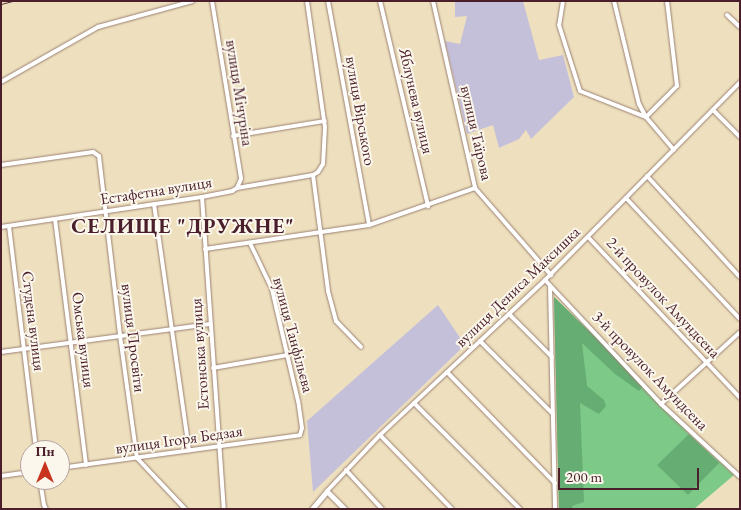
<!DOCTYPE html>
<html>
<head>
<meta charset="utf-8">
<style>
	body { margin:0 }
	#map { position:relative; width:741px; height:510px; overflow:hidden; background:#eee0be; font-family:"EB Garamond",serif }
	div>[style] { position:absolute }
	[style*='--x'] { left:calc(var(--x)*1px); top:calc(var(--y)*1px); width:calc(var(--w)*1px); rotate:calc(var(--a)*1deg) }
	.industrial>* { inset:0; background:#c5c0da }
	.green>* { inset:0; background:#7dc987 }
	.forest>* { inset:0; background:#66ad74 }
	.roads { filter:drop-shadow(0 0 1px #9c8074) drop-shadow(0 0 1px #9c8074) }
	.minor>* { height:4px; margin:-2px; padding:0 2px; transform-origin:2px; border-radius:2px; background:#fff }
	.tertiary>* { height:4.5px; margin:-2.25px; padding:0 2.25px; transform-origin:2.25px; border-radius:2.25px; background:#fff }
	.tram>* { height:1px; margin:-0.5px; padding:0 0.5px; transform-origin:0.5px; border-radius:0.5px; background:#4a1f2b }
	span { translate:-50% -50%; white-space:nowrap; text-align:center; line-height:1.15; -webkit-text-stroke:4px #fbf7ec; paint-order:stroke }
	.street-label { font-size:16px; color:#4a1f2b }
	.district-label { font-size:21px; color:#4a1f2b; font-weight:700; letter-spacing:1px }
	.frame { position:absolute; inset:0; border:2px solid #4a1f2b; pointer-events:none }
	.north { position:absolute; left:20px; top:440px; width:50px; height:50px; box-sizing:border-box; background:#fbf7ec; border:1px solid #b4a19f; border-radius:50%; rotate:0deg; font-size:14px; font-weight:700; line-height:20px; text-align:center; color:#4a1f2b }
	.north::after { content:''; display:block; margin:auto; width:18px; height:22px; background:#c8321e; clip-path:polygon(50% 0,100% 100%,50% 72%,0 100%) }
	.scale { position:absolute; left:558px; top:468px; width:141px; height:22px; box-sizing:border-box; border:2px solid #4a1f2b; border-top:0; padding-left:6px; font-size:15px; line-height:18px; white-space:nowrap; color:#4a1f2b; -webkit-text-stroke:4px #fbf7ec; paint-order:stroke }
</style>
</head>
<body>
<div id="map">
	<div class="industrial">
		<i style="clip-path:polygon(455px 1px,523px 1px,539px 60px,563px 55px,574px 97px,531px 139px,526px 130px,519px 139px,499px 148px,493px 125px,467px 134px,445px 41px,460px 44px,467px 16px,455px 17px)"></i>
		<i style="clip-path:polygon(438px 305px,465px 345px,313px 492px,307px 421px)"></i>
	</div>
	<div class="green">
		<i style="clip-path:polygon(554px 297px,632px 372px,689px 434px,734px 475px,694px 509px,559px 509px)"></i>
	</div>
	<div class="forest">
		<i style="clip-path:polygon(554px 297px,644px 385px,639px 391px,615px 374px,582px 343px,587px 386px,604px 400px,606px 406px,599px 414px,580px 403px,584px 502px,572px 506px,573px 509px,559px 509px)"></i>
		<i style="clip-path:polygon(689px 434px,719px 463px,688px 495px,657px 465px)"></i>
	</div>
	<div class="roads">
		<div class="minor">
			<i style="--x:212;--y:1;--w:180;--a:80.7"></i>
			<i style="--x:241;--y:179;--w:10;--a:114"></i>
			<i style="--x:307;--y:1;--w:127;--a:81.9"></i>
			<i style="--x:325;--y:127;--w:37;--a:93"></i>
			<i style="--x:323;--y:164;--w:9;--a:122"></i>
			<i style="--x:318;--y:172;--w:6;--a:149"></i>
			<i style="--x:313;--y:175;--w:117;--a:82.6"></i>
			<i style="--x:328;--y:291;--w:31;--a:75"></i>
			<i style="--x:336;--y:321;--w:36;--a:46"></i>
			<i style="--x:328;--y:1;--w:228;--a:79.6"></i>
			<i style="--x:380;--y:1;--w:211;--a:76.8"></i>
			<i style="--x:433;--y:1;--w:192;--a:77.3"></i>
			<i style="--x:475;--y:188;--w:116;--a:48.9"></i>
			<i style="--x:563;--y:1;--w:24;--a:99"></i>
			<i style="--x:559;--y:25;--w:69;--a:72.3"></i>
			<i style="--x:580;--y:91;--w:71;--a:21.5"></i>
			<i style="--x:646;--y:117;--w:43;--a:49.7"></i>
			<i style="--x:614;--y:1;--w:106;--a:76.4"></i>
			<i style="--x:639;--y:104;--w:15;--a:62"></i>
			<i style="--x:646;--y:117;--w:44;--a:-45"></i>
			<i style="--x:677;--y:86;--w:86;--a:-96.7"></i>
			<i style="--x:727;--y:15;--w:18;--a:43"></i>
			<i style="--x:1;--y:82;--w:112;--a:-29.6"></i>
			<i style="--x:98;--y:27;--w:98;--a:-15.3"></i>
			<i style="--x:713;--y:110;--w:38;--a:45"></i>
			<i style="--x:233;--y:136;--w:93;--a:-9.3"></i>
			<i style="--x:1;--y:165;--w:93;--a:-8"></i>
			<i style="--x:93;--y:152;--w:7;--a:34"></i>
			<i style="--x:99;--y:156;--w:181;--a:83.3"></i>
			<i style="--x:120;--y:336;--w:123;--a:82.1"></i>
			<i style="--x:137;--y:458;--w:70;--a:46.7"></i>
			<i style="--x:647;--y:176;--w:137;--a:47.4"></i>
			<i style="--x:202;--y:197;--w:313;--a:86"></i>
			<i style="--x:626;--y:198;--w:166;--a:46.7"></i>
			<i style="--x:154;--y:204;--w:249;--a:81.9"></i>
			<i style="--x:55;--y:219;--w:248;--a:82.8"></i>
			<i style="--x:9;--y:226;--w:226;--a:83.1"></i>
			<i style="--x:1;--y:227;--w:203;--a:-8.5"></i>
			<i style="--x:202;--y:197;--w:31;--a:-11"></i>
			<i style="--x:232;--y:191;--w:6;--a:-31"></i>
			<i style="--x:237;--y:188;--w:77;--a:-9.7"></i>
			<i style="--x:588;--y:237;--w:221;--a:46.6"></i>
			<i style="--x:205;--y:249;--w:166;--a:-8.3"></i>
			<i style="--x:369;--y:225;--w:112;--a:-19.2"></i>
			<i style="--x:545;--y:280;--w:170;--a:46.9"></i>
			<i style="--x:661;--y:404;--w:108;--a:42.7"></i>
			<i style="--x:550;--y:286;--w:223;--a:88.7"></i>
			<i style="--x:509;--y:314;--w:61;--a:45"></i>
			<i style="--x:480;--y:341;--w:103;--a:45"></i>
			<i style="--x:1;--y:352;--w:211;--a:-7.6"></i>
			<i style="--x:213;--y:368;--w:76;--a:-9.8"></i>
			<i style="--x:447;--y:372;--w:155;--a:45.8"></i>
			<i style="--x:414;--y:403;--w:150;--a:45"></i>
			<i style="--x:661;--y:404;--w:107;--a:-42.3"></i>
			<i style="--x:380;--y:435;--w:103;--a:45.8"></i>
			<i style="--x:60;--y:468;--w:242;--a:-7.8"></i>
			<i style="--x:300;--y:435;--w:7;--a:-74"></i>
			<i style="--x:302;--y:428;--w:27;--a:-98"></i>
			<i style="--x:298;--y:401;--w:115;--a:-103.1"></i>
			<i style="--x:272;--y:289;--w:51;--a:-115.6"></i>
			<i style="--x:346;--y:470;--w:53;--a:47.3"></i>
			<i style="--x:1;--y:476;--w:29;--a:-8"></i>
			<i style="--x:40;--y:480;--w:25;--a:81"></i>
			<i style="--x:44;--y:505;--w:4;--a:63"></i>
			<i style="--x:327;--y:491;--w:77;--a:-46.6"></i>
			<i style="--x:380;--y:435;--w:226;--a:-43.2"></i>
			<i style="--x:545;--y:280;--w:278;--a:-45.4"></i>
		</div>
		<div class="tertiary">
			<i style="--x:312;--y:509;--w:23;--a:-50"></i>
			<i style="--x:327;--y:491;--w:25;--a:45"></i>
		</div>
	</div>
	<div class="tram">
		<i style="--x:1;--y:4;--w:11;--a:-15"></i>
	</div>
	<div class="street-label">
		<span style="left:239px;top:93px;rotate:81deg">вулиця Мічуріна</span>
		<span style="left:416px;top:101px;rotate:77deg">Яблунева вулиця</span>
		<span style="left:360px;top:111px;rotate:80deg">вулиця Вірського</span>
		<span style="left:476px;top:133px;rotate:77deg">вулиця Таїрова</span>
		<span style="left:156px;top:191px;rotate:-9deg">Естафетна вулиця</span>
		<span style="left:518px;top:287px;rotate:-44deg">вулиця Дениса Максишка</span>
		<span style="left:663px;top:298px;rotate:47deg">2-й провулок Амундсена</span>
		<span style="left:33px;top:321px;rotate:83deg">Студена вулиця</span>
		<span style="left:293px;top:335px;rotate:75deg">вулиця Танфільєва</span>
		<span style="left:133px;top:338px;rotate:83deg">вулиця Просвіти</span>
		<span style="left:83px;top:340px;rotate:83deg">Омська вулиця</span>
		<span style="left:200px;top:354px;rotate:-94deg">Естонська вулиця</span>
		<span style="left:650px;top:371px;rotate:46deg">3-й провулок Амундсена</span>
		<span style="left:179px;top:440px;rotate:-8deg">вулиця Ігоря Бедзая</span>
	</div>
	<div class="district-label">
		<span style="left:183px;top:226px">СЕЛИЩЕ "ДРУЖНЕ"</span>
	</div>
	<div class="frame"></div>
	<div class="north">Пн</div>
	<div class="scale">200 m</div>
</div>
</body>
</html>
